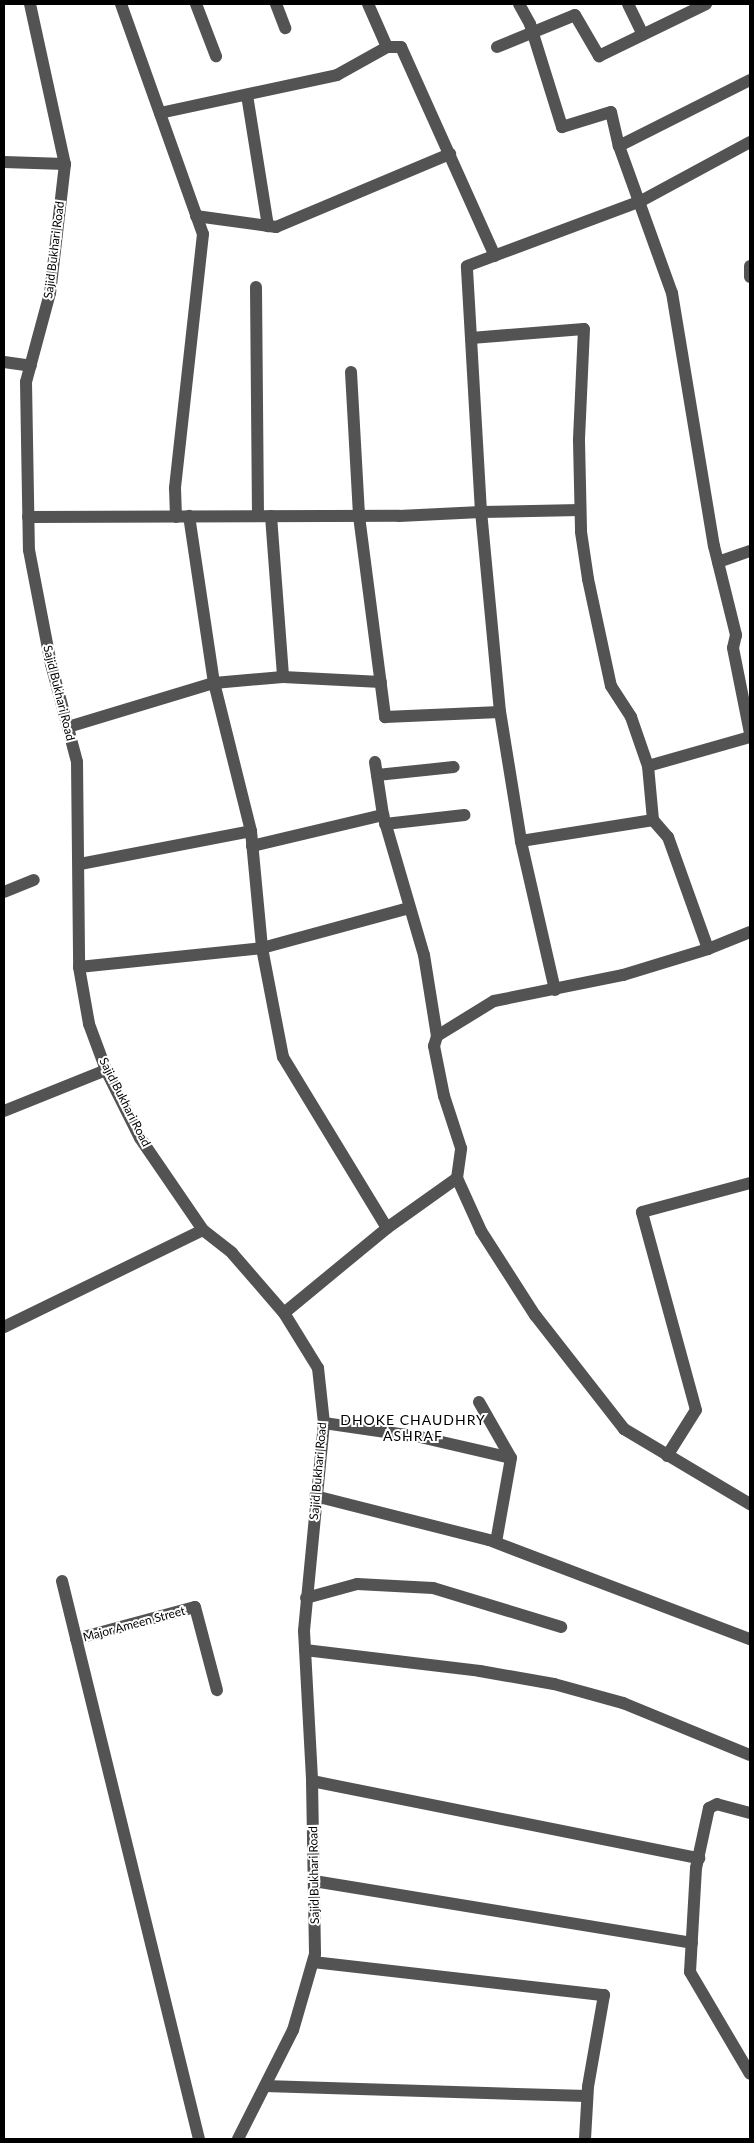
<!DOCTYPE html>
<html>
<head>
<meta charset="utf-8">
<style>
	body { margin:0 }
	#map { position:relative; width:754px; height:2143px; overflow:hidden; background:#fff; font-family:Lato,sans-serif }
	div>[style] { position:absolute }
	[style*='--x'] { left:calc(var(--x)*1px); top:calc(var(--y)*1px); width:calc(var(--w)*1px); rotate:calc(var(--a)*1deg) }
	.minor>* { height:12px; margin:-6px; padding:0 6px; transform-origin:6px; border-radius:6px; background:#535353 }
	span { translate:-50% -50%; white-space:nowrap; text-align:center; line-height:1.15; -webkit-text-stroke:4px #fff; paint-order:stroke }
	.street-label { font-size:12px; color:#000 }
	.neighbourhood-label { font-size:14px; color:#000; letter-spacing:1px }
	.frame { position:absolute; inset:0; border:5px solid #000; pointer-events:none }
</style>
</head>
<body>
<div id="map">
	<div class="minor">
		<i style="--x:30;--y:4;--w:164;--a:77.7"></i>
		<i style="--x:65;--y:164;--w:130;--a:96.6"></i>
		<i style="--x:50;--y:293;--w:92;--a:105.1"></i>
		<i style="--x:26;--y:382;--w:168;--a:89"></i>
		<i style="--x:29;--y:550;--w:116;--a:79.1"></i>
		<i style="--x:51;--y:664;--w:101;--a:75.1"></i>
		<i style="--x:77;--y:762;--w:205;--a:89.4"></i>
		<i style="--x:79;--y:967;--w:58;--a:80"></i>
		<i style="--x:89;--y:1024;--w:49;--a:69.7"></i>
		<i style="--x:106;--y:1070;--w:76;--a:63.4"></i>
		<i style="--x:140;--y:1138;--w:112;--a:55.6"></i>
		<i style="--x:203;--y:1230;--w:37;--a:38"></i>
		<i style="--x:232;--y:1253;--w:79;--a:49.1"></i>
		<i style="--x:284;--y:1313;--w:65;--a:58.3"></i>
		<i style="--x:318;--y:1368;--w:55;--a:83.8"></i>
		<i style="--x:324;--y:1423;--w:209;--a:95.5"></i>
		<i style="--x:304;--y:1631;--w:150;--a:86.9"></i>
		<i style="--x:312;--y:1781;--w:173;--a:89"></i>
		<i style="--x:315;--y:1954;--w:79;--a:106.1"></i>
		<i style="--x:293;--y:2030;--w:122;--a:116.8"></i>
		<i style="--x:121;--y:4;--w:244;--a:70.4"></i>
		<i style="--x:203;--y:234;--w:256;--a:96.3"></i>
		<i style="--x:175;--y:488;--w:29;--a:88"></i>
		<i style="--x:196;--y:4;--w:56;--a:69"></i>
		<i style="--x:276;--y:4;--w:26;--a:69"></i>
		<i style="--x:519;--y:4;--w:23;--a:61"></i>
		<i style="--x:530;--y:24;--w:108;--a:72.7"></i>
		<i style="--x:562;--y:127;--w:51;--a:-17"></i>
		<i style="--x:611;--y:112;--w:35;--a:77"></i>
		<i style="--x:628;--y:4;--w:34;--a:64"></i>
		<i style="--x:387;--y:47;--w:14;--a:0"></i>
		<i style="--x:401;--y:47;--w:229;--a:65.8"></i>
		<i style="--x:497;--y:47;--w:84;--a:-22.3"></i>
		<i style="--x:575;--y:15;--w:48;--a:59.7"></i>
		<i style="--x:599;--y:56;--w:119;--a:-25.9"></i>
		<i style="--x:750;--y:80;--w:147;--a:153.3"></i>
		<i style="--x:619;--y:146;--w:156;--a:70.2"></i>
		<i style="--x:672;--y:293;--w:256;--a:80.6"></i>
		<i style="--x:714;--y:546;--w:92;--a:76.1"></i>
		<i style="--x:736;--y:635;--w:13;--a:103"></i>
		<i style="--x:733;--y:648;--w:87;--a:78.7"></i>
		<i style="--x:247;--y:95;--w:133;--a:80.9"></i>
		<i style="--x:160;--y:113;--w:181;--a:-12.1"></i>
		<i style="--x:337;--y:75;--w:57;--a:-29.2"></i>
		<i style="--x:387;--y:47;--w:47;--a:-113.8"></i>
		<i style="--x:4;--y:162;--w:61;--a:1.9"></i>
		<i style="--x:196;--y:216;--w:81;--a:7.8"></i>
		<i style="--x:276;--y:227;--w:189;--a:-22.8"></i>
		<i style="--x:750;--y:266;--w:11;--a:90"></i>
		<i style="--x:256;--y:287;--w:229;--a:89.5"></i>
		<i style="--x:471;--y:338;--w:113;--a:-4.6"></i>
		<i style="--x:584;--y:329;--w:112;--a:92.6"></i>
		<i style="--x:579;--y:441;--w:91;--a:88.7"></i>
		<i style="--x:581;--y:532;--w:48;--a:81.5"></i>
		<i style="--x:588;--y:579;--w:109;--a:77.9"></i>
		<i style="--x:611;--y:686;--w:37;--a:57"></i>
		<i style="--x:631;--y:717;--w:52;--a:70.9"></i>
		<i style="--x:648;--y:766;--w:54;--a:84.7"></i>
		<i style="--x:653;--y:820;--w:23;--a:49"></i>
		<i style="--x:668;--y:837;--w:119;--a:70.3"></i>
		<i style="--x:4;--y:362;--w:27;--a:8"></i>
		<i style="--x:351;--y:372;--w:144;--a:86.8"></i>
		<i style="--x:359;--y:516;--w:203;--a:82.6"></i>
		<i style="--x:385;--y:717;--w:115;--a:-2.5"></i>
		<i style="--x:271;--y:516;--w:161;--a:85.7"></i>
		<i style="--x:28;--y:517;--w:371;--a:-0.2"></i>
		<i style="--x:399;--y:516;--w:82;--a:-2.8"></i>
		<i style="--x:481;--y:512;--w:246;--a:-93.3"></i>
		<i style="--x:467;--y:266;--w:186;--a:-20.5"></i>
		<i style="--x:641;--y:201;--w:124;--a:-28.4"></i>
		<i style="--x:718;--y:562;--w:34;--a:-19"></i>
		<i style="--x:68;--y:727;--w:152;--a:-16.8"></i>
		<i style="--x:214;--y:683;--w:69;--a:-5"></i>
		<i style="--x:283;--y:677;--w:98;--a:2.9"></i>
		<i style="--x:375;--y:762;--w:54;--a:81.4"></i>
		<i style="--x:383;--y:815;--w:146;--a:73.7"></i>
		<i style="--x:424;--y:955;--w:82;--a:80.9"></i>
		<i style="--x:648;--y:766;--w:106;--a:-15.9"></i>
		<i style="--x:377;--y:775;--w:77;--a:-5.9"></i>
		<i style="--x:385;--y:824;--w:80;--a:-6.5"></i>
		<i style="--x:251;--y:831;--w:118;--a:84.6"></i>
		<i style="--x:262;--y:948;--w:111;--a:79.1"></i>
		<i style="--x:283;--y:1057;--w:200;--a:58.7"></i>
		<i style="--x:521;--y:841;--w:134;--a:-9"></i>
		<i style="--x:252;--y:846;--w:135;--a:-13.3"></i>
		<i style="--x:80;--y:864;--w:174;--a:-10.9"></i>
		<i style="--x:251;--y:831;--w:153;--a:-104"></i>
		<i style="--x:214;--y:683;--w:169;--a:-98.5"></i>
		<i style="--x:4;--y:892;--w:32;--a:-22"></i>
		<i style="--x:79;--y:967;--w:184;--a:-5.9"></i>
		<i style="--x:262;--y:948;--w:152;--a:-15.2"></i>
		<i style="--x:555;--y:990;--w:153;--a:-102.9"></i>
		<i style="--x:521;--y:841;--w:131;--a:-99.2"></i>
		<i style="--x:500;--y:712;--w:201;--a:-95.4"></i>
		<i style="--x:481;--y:512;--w:99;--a:-1.2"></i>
		<i style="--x:4;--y:1111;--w:110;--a:-21.9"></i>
		<i style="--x:457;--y:1178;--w:58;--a:65.6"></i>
		<i style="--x:481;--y:1231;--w:100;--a:57.3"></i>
		<i style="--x:535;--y:1315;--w:145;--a:52"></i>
		<i style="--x:624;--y:1429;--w:147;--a:30.8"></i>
		<i style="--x:284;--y:1313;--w:134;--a:-39.5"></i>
		<i style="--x:387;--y:1228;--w:86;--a:-35.5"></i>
		<i style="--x:457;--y:1178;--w:30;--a:-82"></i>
		<i style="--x:461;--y:1148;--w:55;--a:-108.1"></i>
		<i style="--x:444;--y:1096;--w:51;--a:-101.3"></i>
		<i style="--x:434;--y:1046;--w:10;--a:-73"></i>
		<i style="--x:437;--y:1036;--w:67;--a:-31.6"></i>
		<i style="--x:494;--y:1001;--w:132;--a:-11.4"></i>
		<i style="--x:623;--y:975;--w:89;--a:-17"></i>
		<i style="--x:708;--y:949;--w:45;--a:-22"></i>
		<i style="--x:4;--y:1327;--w:221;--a:-26"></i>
		<i style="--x:479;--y:1402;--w:64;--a:60.3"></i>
		<i style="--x:511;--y:1458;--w:85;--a:100.1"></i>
		<i style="--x:324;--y:1423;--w:97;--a:8.3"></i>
		<i style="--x:420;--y:1437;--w:93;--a:13"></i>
		<i style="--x:667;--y:1456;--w:54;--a:-57.8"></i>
		<i style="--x:696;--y:1410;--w:205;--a:-105.3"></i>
		<i style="--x:642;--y:1212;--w:112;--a:-15"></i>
		<i style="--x:315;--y:1496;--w:179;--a:14.2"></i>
		<i style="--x:489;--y:1540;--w:279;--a:20.8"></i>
		<i style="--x:62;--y:1581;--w:575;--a:76.21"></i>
		<i style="--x:306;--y:1598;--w:53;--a:-15.4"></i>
		<i style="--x:357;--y:1584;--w:76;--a:3"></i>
		<i style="--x:433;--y:1588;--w:134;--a:16.9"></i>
		<i style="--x:76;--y:1639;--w:123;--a:-15.1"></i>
		<i style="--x:195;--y:1607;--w:86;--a:75.2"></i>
		<i style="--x:305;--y:1650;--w:176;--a:6.8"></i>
		<i style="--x:480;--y:1671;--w:75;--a:10"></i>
		<i style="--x:554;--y:1684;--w:72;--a:15.4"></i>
		<i style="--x:623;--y:1703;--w:137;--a:22.3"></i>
		<i style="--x:312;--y:1781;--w:395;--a:11.3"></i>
		<i style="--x:750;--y:1813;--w:34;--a:-165"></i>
		<i style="--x:717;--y:1804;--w:9;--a:153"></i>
		<i style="--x:709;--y:1808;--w:61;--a:102.2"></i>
		<i style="--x:696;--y:1868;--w:104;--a:93.3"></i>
		<i style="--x:690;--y:1972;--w:118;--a:59.5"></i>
		<i style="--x:314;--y:1881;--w:383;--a:9.3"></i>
		<i style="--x:313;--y:1962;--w:293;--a:6.5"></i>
		<i style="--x:604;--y:1995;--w:93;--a:99.9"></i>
		<i style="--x:588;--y:2087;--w:52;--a:93.3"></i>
		<i style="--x:265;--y:2086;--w:322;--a:1.8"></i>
	</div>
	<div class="street-label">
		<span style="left:54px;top:250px;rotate:-83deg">Sajid Bukhari Road</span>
		<span style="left:59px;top:693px;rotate:76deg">Sajid Bukhari Road</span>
		<span style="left:125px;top:1102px;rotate:63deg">Sajid Bukhari Road</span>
		<span style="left:318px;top:1471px;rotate:-85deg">Sajid Bukhari Road</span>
		<span style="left:134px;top:1624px;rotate:-15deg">Major Ameen Street</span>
		<span style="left:314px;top:1875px;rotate:-91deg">Sajid Bukhari Road</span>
	</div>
	<div class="neighbourhood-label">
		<span style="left:413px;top:1428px">DHOKE CHAUDHRY<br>ASHRAF</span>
	</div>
	<div class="frame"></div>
</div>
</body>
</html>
